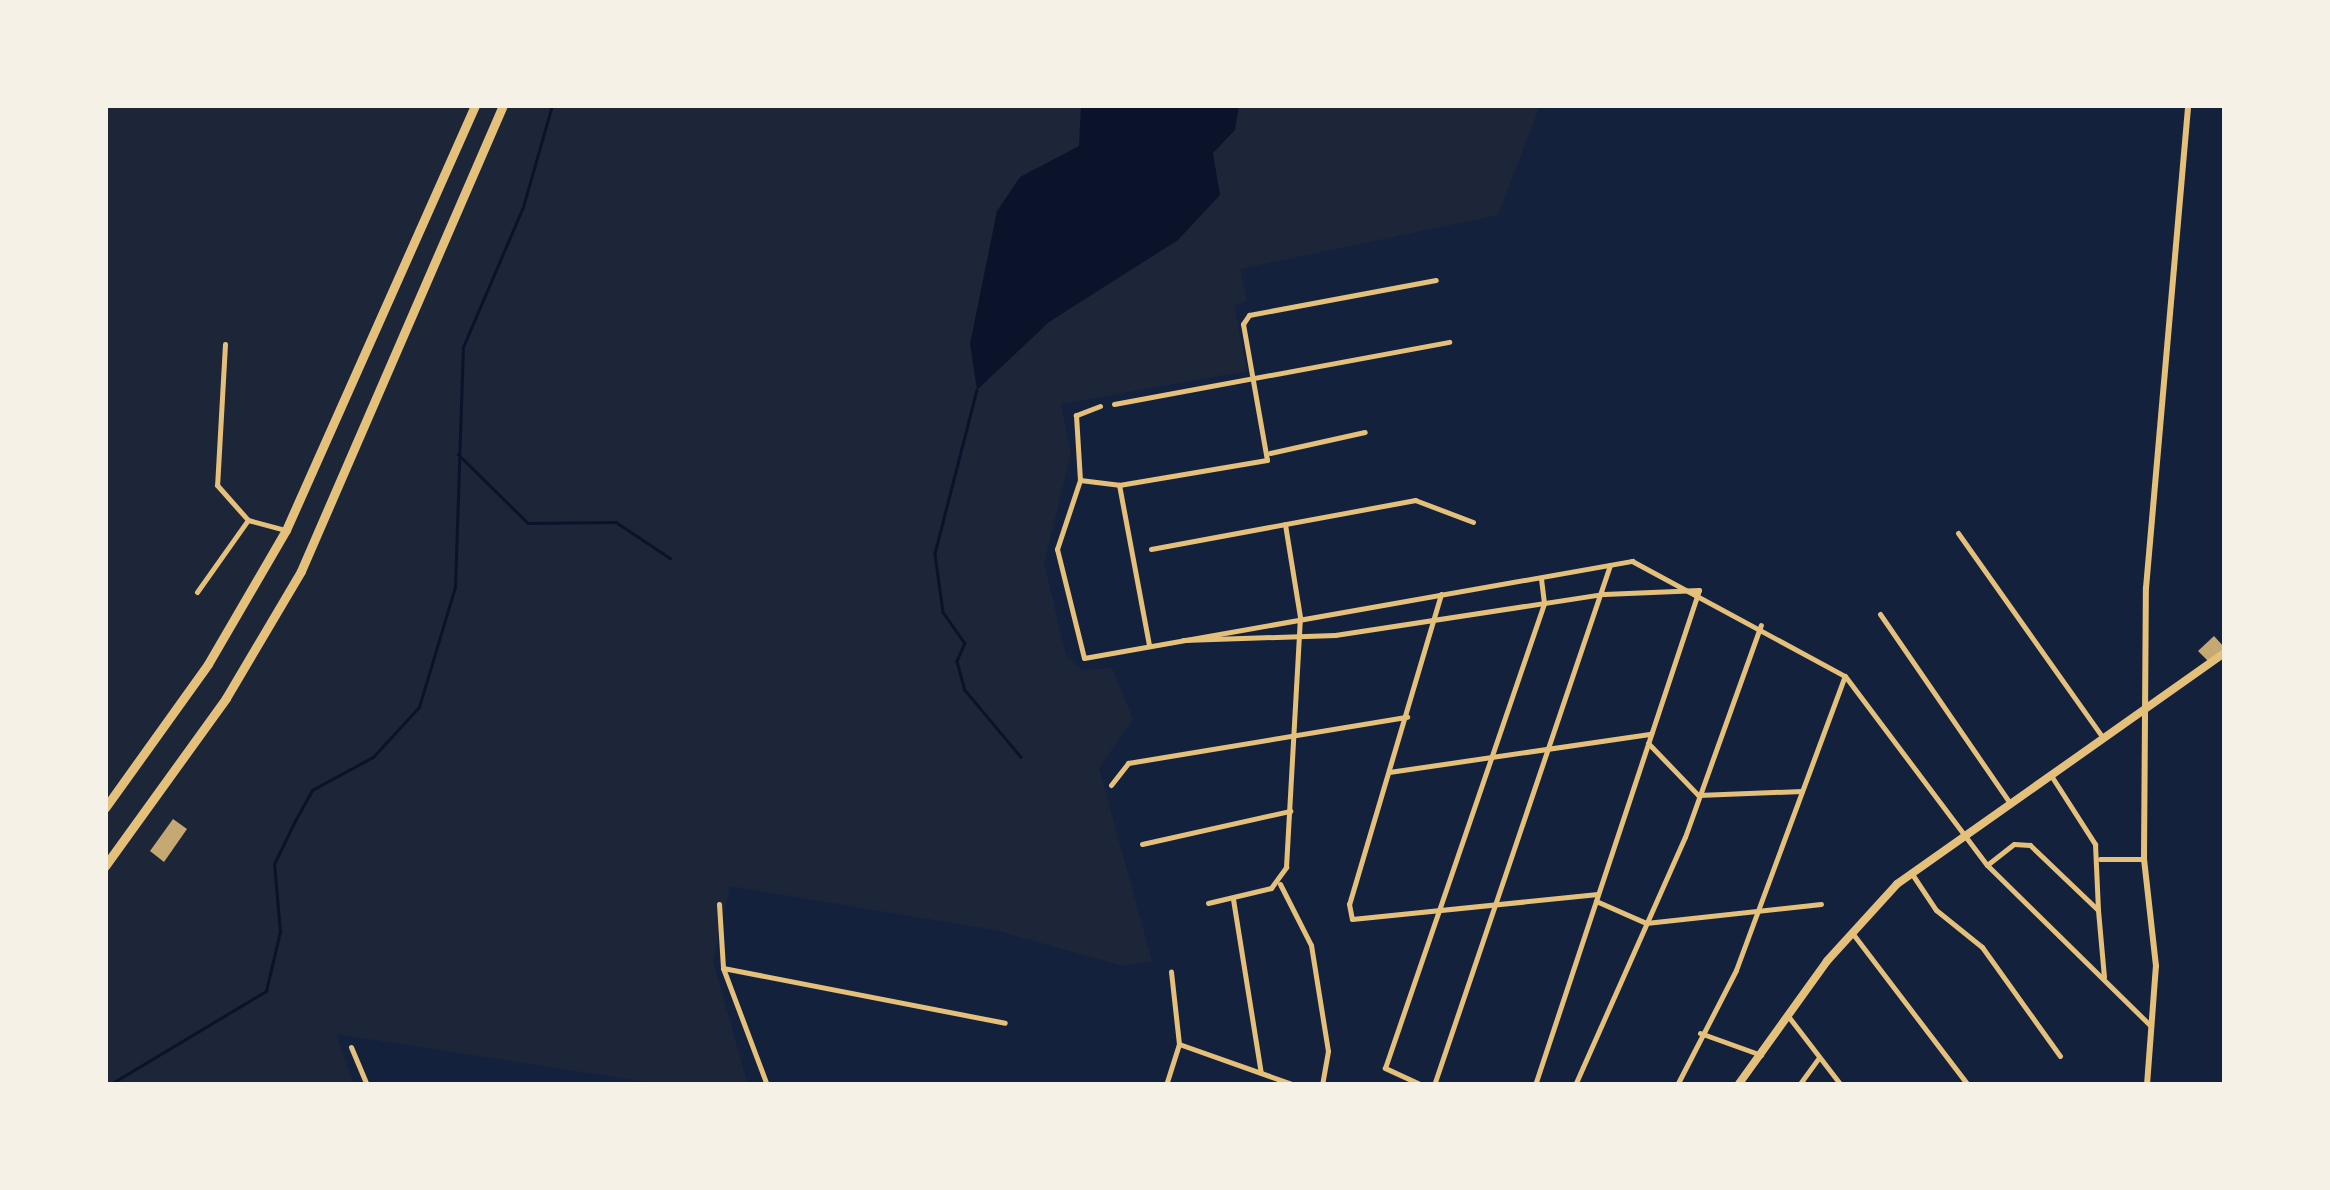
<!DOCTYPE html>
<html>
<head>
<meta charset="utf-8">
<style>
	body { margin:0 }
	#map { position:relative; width:2330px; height:1190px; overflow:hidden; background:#14213d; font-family:"IBM Plex Sans",sans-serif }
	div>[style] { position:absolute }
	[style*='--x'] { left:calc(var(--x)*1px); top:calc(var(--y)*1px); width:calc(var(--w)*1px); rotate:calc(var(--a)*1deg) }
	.green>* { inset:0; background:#1d2539 }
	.water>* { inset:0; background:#0b132b }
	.stream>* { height:2.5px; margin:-1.25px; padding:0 1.25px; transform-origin:1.25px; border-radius:1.25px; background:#0b132b }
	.building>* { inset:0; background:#c6a872 }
	.minor>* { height:5px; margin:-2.5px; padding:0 2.5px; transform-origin:2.5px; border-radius:2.5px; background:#e5c07b }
	.tertiary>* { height:6px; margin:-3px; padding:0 3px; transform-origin:3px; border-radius:3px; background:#e5c07b }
	.primary>* { height:8px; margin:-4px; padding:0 4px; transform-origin:4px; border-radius:4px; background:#e5c07b }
	.motorway>* { height:9px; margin:-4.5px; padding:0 4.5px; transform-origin:4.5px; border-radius:4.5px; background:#e5c07b }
	span { translate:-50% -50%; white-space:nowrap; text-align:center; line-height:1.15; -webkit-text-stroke:8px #f6f1e7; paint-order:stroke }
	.frame { position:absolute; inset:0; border:108px solid #f6f1e7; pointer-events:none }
</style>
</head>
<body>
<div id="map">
	<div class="green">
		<i style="clip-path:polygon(105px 105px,1540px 105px,1498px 215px,1240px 269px,1247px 301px,1234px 305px,1247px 371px,1061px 404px,1071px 454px,1044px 563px,1066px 656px,1083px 670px,1112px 668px,1133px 719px,1099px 768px,1152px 961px,1123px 966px,995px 930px,730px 886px,713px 962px,748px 1085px,660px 1084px,336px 1034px,354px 1085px,105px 1085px)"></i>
	</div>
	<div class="water">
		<i style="clip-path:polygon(1081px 105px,1239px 105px,1235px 130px,1213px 153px,1220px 195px,1178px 240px,1049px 322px,977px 390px,970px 344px,997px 211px,1020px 177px,1079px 146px)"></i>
	</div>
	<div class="stream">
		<i style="--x:977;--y:390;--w:169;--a:104.4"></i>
		<i style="--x:935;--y:554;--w:59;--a:82.1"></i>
		<i style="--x:943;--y:612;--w:38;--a:55"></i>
		<i style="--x:965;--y:643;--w:20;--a:114"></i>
		<i style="--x:957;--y:661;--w:30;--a:75"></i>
		<i style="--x:965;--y:690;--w:87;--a:50.1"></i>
		<i style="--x:458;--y:454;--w:98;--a:44.6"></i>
		<i style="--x:528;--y:523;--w:88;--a:-0.7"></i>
		<i style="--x:616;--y:522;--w:65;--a:33.7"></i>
		<i style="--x:109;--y:1085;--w:183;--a:-30.9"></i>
		<i style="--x:266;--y:991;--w:61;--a:-76.7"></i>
		<i style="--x:280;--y:932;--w:68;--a:-95"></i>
		<i style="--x:274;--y:864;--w:48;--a:-64"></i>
		<i style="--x:295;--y:821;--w:35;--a:-61"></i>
		<i style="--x:312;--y:790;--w:69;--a:-28.4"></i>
		<i style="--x:373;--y:757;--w:68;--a:-47.4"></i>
		<i style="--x:419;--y:707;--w:125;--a:-73.3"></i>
		<i style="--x:455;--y:587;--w:240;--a:-88.1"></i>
		<i style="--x:463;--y:347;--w:152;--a:-66.8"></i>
		<i style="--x:523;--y:207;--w:106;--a:-74.1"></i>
	</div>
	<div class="building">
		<i style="clip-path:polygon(2214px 636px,2225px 648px,2210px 663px,2198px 651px)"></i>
		<i style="clip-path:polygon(173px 819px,187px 829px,164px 862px,150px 851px)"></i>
	</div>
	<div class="minor">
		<i style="--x:225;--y:344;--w:141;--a:93.2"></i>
		<i style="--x:217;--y:485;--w:47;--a:48.5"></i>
		<i style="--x:248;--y:520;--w:39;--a:15"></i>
		<i style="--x:1114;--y:404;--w:341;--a:-10.5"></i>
		<i style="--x:1100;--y:406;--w:26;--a:159"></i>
		<i style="--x:1076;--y:415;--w:65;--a:86.5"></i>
		<i style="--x:1080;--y:480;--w:73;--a:108.4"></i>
		<i style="--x:1057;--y:549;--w:112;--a:76.1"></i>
		<i style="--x:1084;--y:658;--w:557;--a:-10.04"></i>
		<i style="--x:1632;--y:561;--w:242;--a:28.4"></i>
		<i style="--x:1845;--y:676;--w:236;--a:53.1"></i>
		<i style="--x:1987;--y:865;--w:230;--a:44.5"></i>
		<i style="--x:1270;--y:453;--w:97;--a:-12.5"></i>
		<i style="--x:1080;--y:480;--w:39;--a:7"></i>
		<i style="--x:1958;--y:533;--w:247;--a:54.7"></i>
		<i style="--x:1151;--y:549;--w:269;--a:-10.5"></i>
		<i style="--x:1415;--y:500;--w:62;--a:20.8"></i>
		<i style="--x:197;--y:592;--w:88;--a:-54.7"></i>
		<i style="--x:1441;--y:594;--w:323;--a:106.5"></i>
		<i style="--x:1349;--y:904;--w:15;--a:79"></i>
		<i style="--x:1352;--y:919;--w:247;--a:-5.8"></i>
		<i style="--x:1880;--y:614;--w:228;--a:55.5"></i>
		<i style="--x:1183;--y:640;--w:152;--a:-1.9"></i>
		<i style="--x:1335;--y:635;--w:272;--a:-8.7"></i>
		<i style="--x:1604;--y:594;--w:95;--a:-2.4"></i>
		<i style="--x:1699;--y:590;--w:521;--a:108.33"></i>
		<i style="--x:1149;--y:645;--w:163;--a:-100.6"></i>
		<i style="--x:1119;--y:485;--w:150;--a:-9.6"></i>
		<i style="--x:1267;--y:460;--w:138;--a:-100"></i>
		<i style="--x:1243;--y:324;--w:11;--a:-56"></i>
		<i style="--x:1249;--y:315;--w:190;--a:-10.6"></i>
		<i style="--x:1648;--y:743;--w:72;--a:46.1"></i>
		<i style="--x:1698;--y:795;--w:104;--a:-2.2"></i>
		<i style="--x:1389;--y:772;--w:265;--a:-8.3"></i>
		<i style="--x:2052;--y:777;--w:80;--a:57.3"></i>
		<i style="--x:2095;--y:844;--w:66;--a:87.4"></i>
		<i style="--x:1111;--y:785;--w:28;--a:-52"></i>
		<i style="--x:1128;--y:763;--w:283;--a:-9.4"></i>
		<i style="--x:1142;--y:844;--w:152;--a:-12.6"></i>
		<i style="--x:2100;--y:859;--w:44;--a:0"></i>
		<i style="--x:1987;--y:865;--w:34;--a:-38"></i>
		<i style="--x:2014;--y:844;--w:16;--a:4"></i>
		<i style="--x:2030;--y:845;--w:94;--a:43.7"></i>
		<i style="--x:2098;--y:910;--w:67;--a:84.9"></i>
		<i style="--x:1912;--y:874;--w:43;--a:56.3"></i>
		<i style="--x:1936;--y:910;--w:59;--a:38.8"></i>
		<i style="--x:1982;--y:947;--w:134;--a:54.4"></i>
		<i style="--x:1280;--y:884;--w:68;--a:63.1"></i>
		<i style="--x:1311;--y:945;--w:107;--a:80.9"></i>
		<i style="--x:1328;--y:1051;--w:35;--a:100"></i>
		<i style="--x:1233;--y:899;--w:176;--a:80.9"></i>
		<i style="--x:1596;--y:901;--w:55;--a:23.7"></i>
		<i style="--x:1646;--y:923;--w:176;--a:-6.2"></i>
		<i style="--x:1208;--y:903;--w:65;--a:-13.4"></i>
		<i style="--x:1271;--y:888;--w:26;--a:-54"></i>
		<i style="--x:1286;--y:867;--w:250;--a:-86.8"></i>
		<i style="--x:1300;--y:617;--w:94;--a:-99.2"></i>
		<i style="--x:719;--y:904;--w:64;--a:86.4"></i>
		<i style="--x:723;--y:968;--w:125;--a:69.4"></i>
		<i style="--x:1853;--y:934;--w:190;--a:52.7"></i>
		<i style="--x:723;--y:968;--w:287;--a:11"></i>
		<i style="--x:1788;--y:1016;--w:87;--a:52.5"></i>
		<i style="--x:1700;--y:1033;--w:65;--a:19.8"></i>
		<i style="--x:1179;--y:1044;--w:123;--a:19.5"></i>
		<i style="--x:351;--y:1047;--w:41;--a:67.2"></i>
		<i style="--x:1166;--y:1085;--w:43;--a:-72.4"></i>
		<i style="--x:1179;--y:1044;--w:73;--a:-96.3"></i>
		<i style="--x:1422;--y:1085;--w:41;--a:-155.3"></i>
		<i style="--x:1385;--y:1068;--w:491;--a:-71.1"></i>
		<i style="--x:1544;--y:603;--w:25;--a:-97"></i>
		<i style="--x:1434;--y:1085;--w:549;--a:-71.3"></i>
		<i style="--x:1575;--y:1085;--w:271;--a:-66.1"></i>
		<i style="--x:1685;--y:837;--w:225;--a:-70.3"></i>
		<i style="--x:1677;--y:1085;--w:129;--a:-62.8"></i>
		<i style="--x:1736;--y:970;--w:311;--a:-69.7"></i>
		<i style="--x:1799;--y:1085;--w:32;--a:-54"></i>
	</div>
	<div class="tertiary">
		<i style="--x:2147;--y:1085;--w:119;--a:-85.7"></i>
		<i style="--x:2156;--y:966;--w:108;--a:-96.4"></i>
		<i style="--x:2144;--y:859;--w:271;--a:-89.6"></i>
		<i style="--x:2146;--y:588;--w:485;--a:-85"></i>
	</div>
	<div class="primary">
		<i style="--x:1738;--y:1085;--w:153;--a:-54.3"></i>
		<i style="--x:1827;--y:961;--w:104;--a:-47.7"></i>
		<i style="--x:1897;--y:884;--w:401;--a:-35.2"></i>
	</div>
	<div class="motorway">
		<i style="--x:105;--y:808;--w:177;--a:-54.4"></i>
		<i style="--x:208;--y:664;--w:155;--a:-59.8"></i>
		<i style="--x:286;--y:530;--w:465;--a:-66"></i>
		<i style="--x:105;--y:866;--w:207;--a:-54.2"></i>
		<i style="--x:226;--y:698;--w:147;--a:-59.4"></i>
		<i style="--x:301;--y:571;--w:508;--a:-66.56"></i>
	</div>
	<div class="frame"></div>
</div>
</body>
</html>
